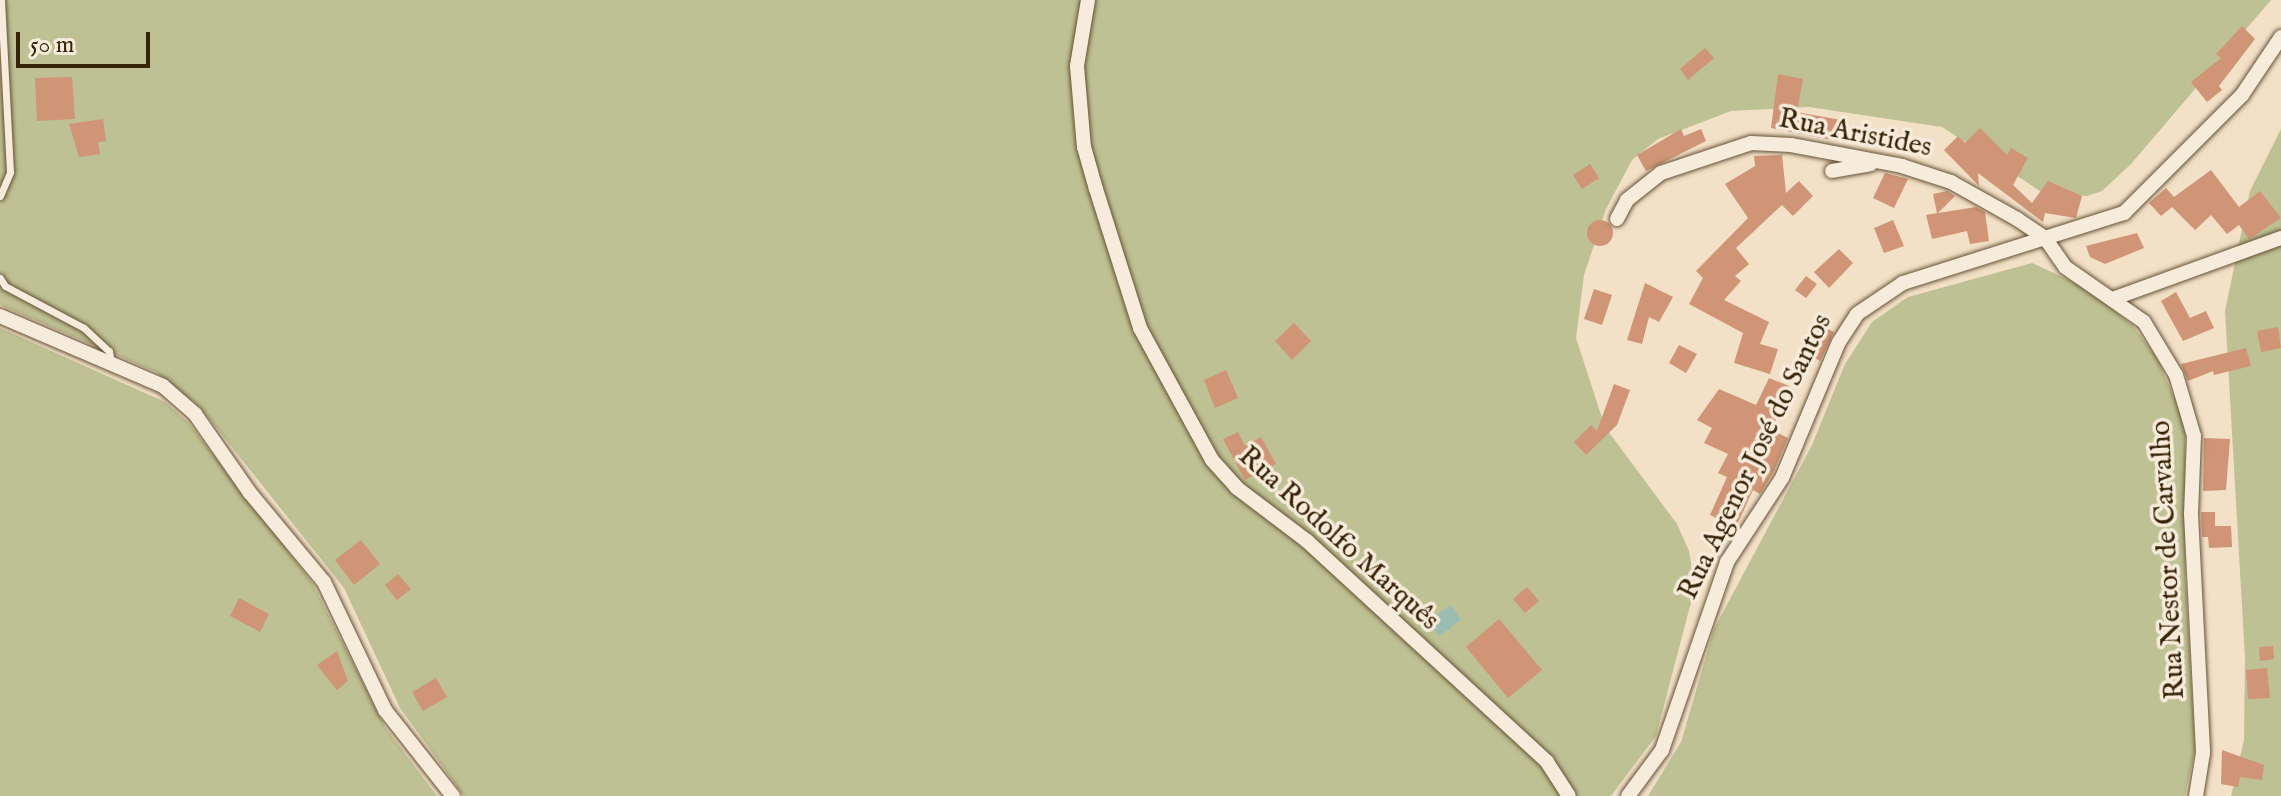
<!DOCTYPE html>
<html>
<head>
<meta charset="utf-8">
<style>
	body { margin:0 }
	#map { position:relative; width:2281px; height:796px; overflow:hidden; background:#f2e0c7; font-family:"IM FELL English",serif }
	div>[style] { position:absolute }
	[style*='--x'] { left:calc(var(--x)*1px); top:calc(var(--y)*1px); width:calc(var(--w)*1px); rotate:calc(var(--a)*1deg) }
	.green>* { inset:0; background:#bec193 }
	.water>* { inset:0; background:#9bbdb4 }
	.building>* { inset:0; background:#d09476 }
	.round { border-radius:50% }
	.roads { filter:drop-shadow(0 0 2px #665236) drop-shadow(0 0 2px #665236) }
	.lane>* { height:7px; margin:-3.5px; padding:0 3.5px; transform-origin:3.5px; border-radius:3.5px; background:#f7ebdb }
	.street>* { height:14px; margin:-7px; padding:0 7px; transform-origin:7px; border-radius:7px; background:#f7ebdb }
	span { translate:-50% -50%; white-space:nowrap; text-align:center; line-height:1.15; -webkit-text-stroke:7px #f7ebdb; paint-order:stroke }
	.street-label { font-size:28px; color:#372306 }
	.scale { position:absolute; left:16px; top:32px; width:134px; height:36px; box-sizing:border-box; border:4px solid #372306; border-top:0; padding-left:10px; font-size:24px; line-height:28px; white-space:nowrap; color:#372306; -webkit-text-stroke:6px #f7ebdb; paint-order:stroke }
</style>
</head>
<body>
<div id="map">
	<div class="green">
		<i style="clip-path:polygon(0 0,2271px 0,2131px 164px,2102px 191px,2087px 196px,2043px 193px,1942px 127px,1809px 107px,1731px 111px,1658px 139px,1632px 160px,1606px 209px,1584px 275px,1576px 338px,1605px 427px,1677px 524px,1689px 551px,1695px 587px,1656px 736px,1611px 796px,464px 796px,400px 708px,344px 588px,200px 407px,156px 372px,0 305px)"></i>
		<i style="clip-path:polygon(2281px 129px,2281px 796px,2231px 796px,2244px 740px,2245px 658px,2225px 311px,2250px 191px)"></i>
		<i style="clip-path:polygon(2032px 263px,2084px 287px,2133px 326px,2157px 358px,2185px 423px,2185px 574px,2195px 748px,2185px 796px,1648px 796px,1681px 742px,1714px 629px,1812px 445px,1845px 364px,1872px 322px,1908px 297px)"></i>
		<i style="clip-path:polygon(0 328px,165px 402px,188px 422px,313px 584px,385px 727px,437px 796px,0 796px)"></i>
	</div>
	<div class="water">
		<i style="clip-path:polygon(1451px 605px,1461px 620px,1439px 636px,1428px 621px)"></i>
	</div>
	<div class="building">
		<i style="clip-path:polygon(2242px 26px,2255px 39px,2219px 86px,2222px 90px,2207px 102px,2191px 82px,2221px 58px,2216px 54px)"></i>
		<i style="clip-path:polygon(1705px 48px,1714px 58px,1688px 80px,1680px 69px)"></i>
		<i style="clip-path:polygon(1778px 74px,1803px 79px,1797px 112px,1841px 120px,1837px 141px,1771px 128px)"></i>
		<i style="clip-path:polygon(72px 77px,75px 119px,37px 121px,35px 78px)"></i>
		<i style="clip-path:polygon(103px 119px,106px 141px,98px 142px,100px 154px,79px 157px,69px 124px)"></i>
		<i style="clip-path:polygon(1980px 128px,2007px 155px,2011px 148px,2028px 158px,2013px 185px,2032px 203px,2048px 181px,2082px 196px,2076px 218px,2045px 213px,2043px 222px,1978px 173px,1979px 186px,1944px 150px,1958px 136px,1965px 143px)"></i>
		<i style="clip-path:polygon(1681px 129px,1684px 136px,1701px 129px,1706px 141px,1646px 171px,1637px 155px)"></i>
		<i style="clip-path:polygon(1782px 155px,1786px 193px,1799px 181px,1813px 196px,1793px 216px,1782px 205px,1736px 248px,1749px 264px,1735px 276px,1741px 281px,1724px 300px,1769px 322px,1760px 344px,1778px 349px,1770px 374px,1734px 363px,1743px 333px,1689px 304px,1703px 278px,1696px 271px,1748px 218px,1725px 184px,1755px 166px,1754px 156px)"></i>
		<i style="clip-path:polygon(1590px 164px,1599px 178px,1582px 189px,1573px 175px)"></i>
		<i style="clip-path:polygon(2211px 170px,2239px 207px,2260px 191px,2281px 218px,2249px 239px,2239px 225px,2227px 234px,2211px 215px,2195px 230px,2172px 207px,2161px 216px,2149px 203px,2166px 188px,2174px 197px)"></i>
		<i style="clip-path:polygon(1885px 173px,1908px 179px,1894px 208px,1873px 198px)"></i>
		<i style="clip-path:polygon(1947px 191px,1955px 196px,1938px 213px,1976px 207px,1985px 212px,1989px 241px,1970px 244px,1967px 231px,1932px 239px,1926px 215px,1937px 213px,1933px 194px)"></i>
		<i class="round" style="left:1587px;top:220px;width:26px;height:26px"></i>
		<i style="clip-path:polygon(1893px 220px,1904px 246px,1884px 253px,1874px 228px)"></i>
		<i style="clip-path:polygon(2137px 233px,2144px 248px,2105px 264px,2090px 257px,2086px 246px)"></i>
		<i style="clip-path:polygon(1839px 249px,1853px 263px,1829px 288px,1814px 272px)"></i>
		<i style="clip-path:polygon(1806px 276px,1817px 284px,1806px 298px,1795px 290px)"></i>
		<i style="clip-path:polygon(1645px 283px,1673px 297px,1659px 322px,1649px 317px,1642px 344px,1627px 340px)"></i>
		<i style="clip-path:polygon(1594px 289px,1612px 295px,1602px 325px,1584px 319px)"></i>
		<i style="clip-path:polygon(2176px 292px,2190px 318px,2206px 311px,2214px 328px,2183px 341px,2161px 301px)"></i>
		<i style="clip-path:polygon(1813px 322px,1834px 332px,1820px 361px,1799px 350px)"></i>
		<i style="clip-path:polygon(1294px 323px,1311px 341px,1292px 360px,1275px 341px)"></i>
		<i style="clip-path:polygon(2278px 327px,2281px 348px,2261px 352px,2257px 331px)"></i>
		<i style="clip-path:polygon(1679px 345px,1697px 354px,1686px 373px,1669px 363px)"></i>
		<i style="clip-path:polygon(2246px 348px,2251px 366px,2214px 375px,2213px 371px,2188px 381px,2181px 364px)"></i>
		<i style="clip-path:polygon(1226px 370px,1238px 398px,1215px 408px,1204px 380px)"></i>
		<i style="clip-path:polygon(1769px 378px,1789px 386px,1772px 430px,1788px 438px,1773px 473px,1760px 494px,1753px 490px,1736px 527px,1710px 515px,1727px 477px,1718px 473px,1728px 454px,1704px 443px,1712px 428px,1697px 420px,1719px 389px,1756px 405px)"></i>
		<i style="clip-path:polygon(1614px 384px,1630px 390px,1617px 425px,1586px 455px,1574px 442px,1591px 425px,1597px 431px)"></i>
		<i style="clip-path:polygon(1238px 432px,1245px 446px,1261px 437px,1276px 464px,1245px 480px,1223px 439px)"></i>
		<i style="clip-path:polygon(2204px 438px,2230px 439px,2226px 490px,2203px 491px)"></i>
		<i style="clip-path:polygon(2201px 512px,2215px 512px,2215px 526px,2231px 526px,2232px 547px,2209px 548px,2208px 537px,2202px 537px)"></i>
		<i style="clip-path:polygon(361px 540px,380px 564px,354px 585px,335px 560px)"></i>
		<i style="clip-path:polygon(398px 574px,411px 589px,397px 600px,385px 585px)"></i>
		<i style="clip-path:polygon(1527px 587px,1539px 601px,1525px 613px,1513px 599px)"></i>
		<i style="clip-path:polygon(239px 598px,269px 614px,260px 632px,230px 616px)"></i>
		<i style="clip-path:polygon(1499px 619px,1542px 670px,1508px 698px,1466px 647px)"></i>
		<i style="clip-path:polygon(2273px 646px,2274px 659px,2260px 661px,2259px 647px)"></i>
		<i style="clip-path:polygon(337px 651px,348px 681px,337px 690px,317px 665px)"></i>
		<i style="clip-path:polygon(2267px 668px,2270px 698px,2248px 699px,2246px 670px)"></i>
		<i style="clip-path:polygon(436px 678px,447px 697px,423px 711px,412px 692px)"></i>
		<i style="clip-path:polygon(2222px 750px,2264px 765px,2262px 780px,2240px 777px,2238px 787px,2221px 784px)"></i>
	</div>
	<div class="roads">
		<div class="lane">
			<i style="--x:0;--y:196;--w:26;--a:-67"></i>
			<i style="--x:10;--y:172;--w:172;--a:-93"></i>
			<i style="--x:0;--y:278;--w:9;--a:58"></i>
			<i style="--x:5;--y:286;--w:89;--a:28"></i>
			<i style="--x:84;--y:328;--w:34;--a:43"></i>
			<i style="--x:109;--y:351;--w:13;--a:81"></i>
		</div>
		<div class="street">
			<i style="--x:1088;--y:0;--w:67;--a:99.5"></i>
			<i style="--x:1077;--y:66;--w:81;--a:85.1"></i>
			<i style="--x:1084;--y:147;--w:44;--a:74.1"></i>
			<i style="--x:1096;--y:189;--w:146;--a:72.4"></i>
			<i style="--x:1140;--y:328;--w:150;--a:61.4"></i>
			<i style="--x:1212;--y:460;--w:38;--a:48"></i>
			<i style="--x:1237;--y:488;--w:88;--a:37.1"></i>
			<i style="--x:1307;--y:541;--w:326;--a:42.6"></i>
			<i style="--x:1547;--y:762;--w:40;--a:57.1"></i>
			<i style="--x:1832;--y:171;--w:39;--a:-10"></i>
			<i style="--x:1617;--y:219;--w:21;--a:-62"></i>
			<i style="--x:1627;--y:200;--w:43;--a:-38.5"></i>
			<i style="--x:1661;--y:173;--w:95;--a:-18.4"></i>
			<i style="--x:1751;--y:143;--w:40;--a:2.9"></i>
			<i style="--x:1791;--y:145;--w:113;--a:10.7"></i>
			<i style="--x:1902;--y:166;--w:52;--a:18.1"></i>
			<i style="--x:1951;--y:182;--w:76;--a:29.3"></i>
			<i style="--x:2017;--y:219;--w:34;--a:34"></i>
			<i style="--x:2045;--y:238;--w:35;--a:55"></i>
			<i style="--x:2065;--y:267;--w:96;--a:34.8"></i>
			<i style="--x:2144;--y:322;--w:62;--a:58.9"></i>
			<i style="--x:2176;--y:375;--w:64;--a:73.6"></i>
			<i style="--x:2194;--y:436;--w:78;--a:92.2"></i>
			<i style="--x:2191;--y:514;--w:239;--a:87.1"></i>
			<i style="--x:2203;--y:753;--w:44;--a:99.2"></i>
			<i style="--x:2115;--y:298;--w:177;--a:-19.9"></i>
			<i style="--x:0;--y:316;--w:177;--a:23.2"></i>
			<i style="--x:163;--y:386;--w:43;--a:41.2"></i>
			<i style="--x:195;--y:414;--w:96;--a:55.2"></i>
			<i style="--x:250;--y:493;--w:116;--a:50.3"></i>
			<i style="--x:324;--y:582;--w:142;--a:64.5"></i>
			<i style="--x:385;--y:710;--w:110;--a:51.7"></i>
			<i style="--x:1628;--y:796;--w:57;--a:-53.5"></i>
			<i style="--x:1662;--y:750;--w:199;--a:-70.9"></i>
			<i style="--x:1727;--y:562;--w:100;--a:-56.8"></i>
			<i style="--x:1782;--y:478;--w:147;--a:-67.3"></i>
			<i style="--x:1839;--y:342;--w:33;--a:-57"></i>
			<i style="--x:1857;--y:314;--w:55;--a:-34"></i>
			<i style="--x:1903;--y:283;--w:232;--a:-17.6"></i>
			<i style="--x:2124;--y:213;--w:167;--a:-45"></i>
			<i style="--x:2242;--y:95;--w:70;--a:-56.1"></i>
		</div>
	</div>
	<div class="street-label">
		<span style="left:1855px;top:134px;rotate:11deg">Rua Aristides</span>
		<span style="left:1756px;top:457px;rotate:-64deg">Rua Agenor José do Santos</span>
		<span style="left:1338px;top:539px;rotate:42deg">Rua Rodolfo Marquês</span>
		<span style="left:2169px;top:560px;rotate:-93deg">Rua Nestor de Carvalho</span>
	</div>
	<div class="scale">50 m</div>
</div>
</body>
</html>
